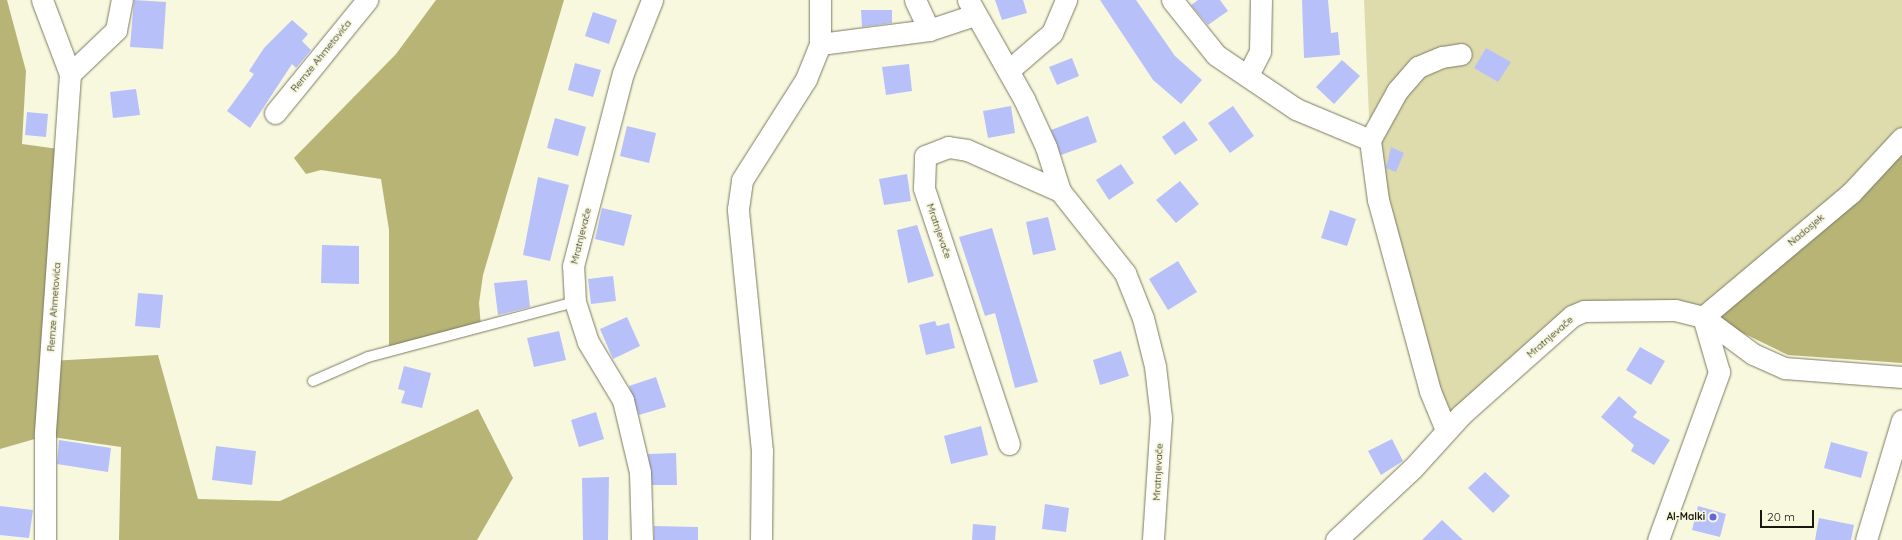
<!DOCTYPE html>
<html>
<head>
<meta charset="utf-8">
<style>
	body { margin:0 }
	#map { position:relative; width:1902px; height:540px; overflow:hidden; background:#f8f8de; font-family:Quicksand,sans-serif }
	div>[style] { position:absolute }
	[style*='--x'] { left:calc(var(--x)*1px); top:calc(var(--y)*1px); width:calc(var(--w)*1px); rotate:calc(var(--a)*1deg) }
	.green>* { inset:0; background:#dedcad }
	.forest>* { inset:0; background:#b7b476 }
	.building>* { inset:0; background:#b8c0fa }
	.roads { filter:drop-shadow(0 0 1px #7b7a63) drop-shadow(0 0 1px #7b7a63) }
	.lane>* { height:10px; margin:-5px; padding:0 5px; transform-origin:5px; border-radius:5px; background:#fff }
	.street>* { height:21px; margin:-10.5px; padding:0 10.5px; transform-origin:10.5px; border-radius:10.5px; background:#fff }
	.dots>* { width:11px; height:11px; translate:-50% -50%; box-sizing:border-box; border:2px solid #f8f8de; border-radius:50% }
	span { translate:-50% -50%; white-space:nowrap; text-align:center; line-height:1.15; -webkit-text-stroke:3.5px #f8f8de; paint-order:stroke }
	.street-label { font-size:10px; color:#19180f }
	.poi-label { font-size:10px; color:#19180f; font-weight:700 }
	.right { translate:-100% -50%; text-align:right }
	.scale { position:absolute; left:1760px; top:510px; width:54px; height:18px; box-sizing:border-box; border:2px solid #19180f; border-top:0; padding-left:5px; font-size:12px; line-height:14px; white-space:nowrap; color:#19180f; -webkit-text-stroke:3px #f8f8de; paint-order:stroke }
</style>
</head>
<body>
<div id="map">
	<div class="green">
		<i style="clip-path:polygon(1364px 0,1902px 0,1902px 138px,1703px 317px,1598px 308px,1446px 430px,1370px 140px)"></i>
	</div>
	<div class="forest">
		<i style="clip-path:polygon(0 0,7px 0,26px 71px,22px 144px,66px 150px,50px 361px,158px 355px,198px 499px,280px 501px,478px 409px,513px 478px,477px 540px,119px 540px,121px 447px,45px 436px,0 449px)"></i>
		<i style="clip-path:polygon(436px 0,564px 0,483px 275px,479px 303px,481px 327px,389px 351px,389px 230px,381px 179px,321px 170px,306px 174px,294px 158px,396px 54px)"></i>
		<i style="clip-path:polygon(1902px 128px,1902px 363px,1788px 355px,1720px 322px,1727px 292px,1783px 248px)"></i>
	</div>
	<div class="building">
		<i style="clip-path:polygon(134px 0,166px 2px,163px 49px,130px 47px)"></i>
		<i style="clip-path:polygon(995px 0,1023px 0,1027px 13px,1002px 20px)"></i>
		<i style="clip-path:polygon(1100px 0,1136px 0,1175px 56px,1202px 80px,1181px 104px,1153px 80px)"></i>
		<i style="clip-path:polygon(1198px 0,1220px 0,1228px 11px,1208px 25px,1191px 5px)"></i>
		<i style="clip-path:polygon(1302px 0,1328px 0,1331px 33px,1338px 32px,1340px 55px,1304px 58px)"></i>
		<i style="clip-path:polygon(861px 10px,892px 10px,892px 23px,862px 27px)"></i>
		<i style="clip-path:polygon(593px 12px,617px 20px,609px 44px,585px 36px)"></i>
		<i style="clip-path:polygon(292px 20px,308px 34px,302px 41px,311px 50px,296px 68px,292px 64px,250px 128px,227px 111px,254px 74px,249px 71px,264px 48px)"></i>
		<i style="clip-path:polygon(1486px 48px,1511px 62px,1498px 82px,1474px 68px)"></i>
		<i style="clip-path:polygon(1072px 58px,1079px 76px,1057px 85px,1049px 67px)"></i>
		<i style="clip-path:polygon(1342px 60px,1360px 76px,1334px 104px,1316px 87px)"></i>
		<i style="clip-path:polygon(575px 63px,601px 70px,593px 97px,568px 90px)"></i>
		<i style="clip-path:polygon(909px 64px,912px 91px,886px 95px,882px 67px)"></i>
		<i style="clip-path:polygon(136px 89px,140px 115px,113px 118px,110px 92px)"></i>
		<i style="clip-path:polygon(1011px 106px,1015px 133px,988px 138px,983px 111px)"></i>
		<i style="clip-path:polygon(1233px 106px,1254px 136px,1230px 153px,1208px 123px)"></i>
		<i style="clip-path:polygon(27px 112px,48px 114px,46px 137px,25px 135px)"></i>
		<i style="clip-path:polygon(1088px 116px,1097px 142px,1061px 155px,1051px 130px)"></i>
		<i style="clip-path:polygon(555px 118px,586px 127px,578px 156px,547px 148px)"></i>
		<i style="clip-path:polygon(1184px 121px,1198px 140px,1175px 155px,1162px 137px)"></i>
		<i style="clip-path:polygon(627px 126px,656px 133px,649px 163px,620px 156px)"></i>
		<i style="clip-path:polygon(1391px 147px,1404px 153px,1396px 172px,1386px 168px)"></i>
		<i style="clip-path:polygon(1121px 164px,1134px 183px,1109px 200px,1096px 180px)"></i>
		<i style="clip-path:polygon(907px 174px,911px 201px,884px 205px,879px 179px)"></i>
		<i style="clip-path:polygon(538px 177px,569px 185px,550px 261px,523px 255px)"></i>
		<i style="clip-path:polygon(1180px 181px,1199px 204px,1176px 223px,1156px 200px)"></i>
		<i style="clip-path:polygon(602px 208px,632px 215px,624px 246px,595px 239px)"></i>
		<i style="clip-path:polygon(1330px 210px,1356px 219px,1347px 246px,1321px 238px)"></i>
		<i style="clip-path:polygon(1048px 217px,1056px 250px,1033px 255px,1026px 222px)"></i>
		<i style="clip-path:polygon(917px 225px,934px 276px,908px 283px,897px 230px)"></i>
		<i style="clip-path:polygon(992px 228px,1038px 382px,1015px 388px,995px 313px,985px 316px,959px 237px)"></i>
		<i style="clip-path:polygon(322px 245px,359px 246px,359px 284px,321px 283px)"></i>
		<i style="clip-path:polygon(1178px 261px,1197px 292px,1168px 310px,1149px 279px)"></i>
		<i style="clip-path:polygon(613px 276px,616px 301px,591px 304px,588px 279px)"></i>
		<i style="clip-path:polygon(527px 280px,530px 307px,498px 315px,494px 283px)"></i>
		<i style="clip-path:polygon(138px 293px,163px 295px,160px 328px,135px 326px)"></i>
		<i style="clip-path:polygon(627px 317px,640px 346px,613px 359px,600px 329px)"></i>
		<i style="clip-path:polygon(935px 321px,937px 326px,949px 323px,955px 348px,926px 355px,919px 325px)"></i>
		<i style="clip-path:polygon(559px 331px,566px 360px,534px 367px,527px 338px)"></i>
		<i style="clip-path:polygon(1640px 347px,1665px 361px,1651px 385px,1626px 370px)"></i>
		<i style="clip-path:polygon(1121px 351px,1129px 376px,1100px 385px,1093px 360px)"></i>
		<i style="clip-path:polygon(404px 366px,431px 373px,422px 408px,401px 403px,405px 391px,398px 389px)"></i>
		<i style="clip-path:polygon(656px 377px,666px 407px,639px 415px,629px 386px)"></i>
		<i style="clip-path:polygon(1619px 396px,1637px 412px,1633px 417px,1670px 440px,1654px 465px,1631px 451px,1634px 445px,1601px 417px)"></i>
		<i style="clip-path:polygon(596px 412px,604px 439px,579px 447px,571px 420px)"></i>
		<i style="clip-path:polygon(981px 426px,988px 455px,951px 464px,944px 436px)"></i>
		<i style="clip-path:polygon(1392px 439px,1403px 461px,1381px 475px,1368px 451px)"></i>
		<i style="clip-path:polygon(59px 440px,111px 448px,108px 472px,57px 464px)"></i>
		<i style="clip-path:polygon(1831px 442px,1868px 452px,1861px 478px,1824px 468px)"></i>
		<i style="clip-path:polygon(216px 446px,256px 451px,252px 485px,212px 480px)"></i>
		<i style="clip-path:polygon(676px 453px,677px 485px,652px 485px,648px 454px)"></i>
		<i style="clip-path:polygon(1485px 472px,1510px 496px,1493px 513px,1468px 488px)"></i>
		<i style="clip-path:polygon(609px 477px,608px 540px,583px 540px,582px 478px)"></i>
		<i style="clip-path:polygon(1045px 504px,1069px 508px,1066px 532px,1042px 529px)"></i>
		<i style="clip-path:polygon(0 506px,33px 510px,29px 538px,0 535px)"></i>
		<i style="clip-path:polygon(1698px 506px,1726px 514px,1720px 537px,1692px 530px)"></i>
		<i style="clip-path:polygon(1819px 518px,1854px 525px,1851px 540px,1815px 540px)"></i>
		<i style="clip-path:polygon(1442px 520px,1463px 540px,1422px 540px)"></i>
		<i style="clip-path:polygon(973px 524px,996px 526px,995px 540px,972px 540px)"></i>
		<i style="clip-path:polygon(654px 526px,698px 527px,698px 540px,654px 540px)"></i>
	</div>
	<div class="roads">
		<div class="lane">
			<i style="--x:313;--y:381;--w:60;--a:-23.6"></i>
			<i style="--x:368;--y:357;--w:214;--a:-14.9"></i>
		</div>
		<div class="street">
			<i style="--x:42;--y:0;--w:79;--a:69.3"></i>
			<i style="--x:70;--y:74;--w:363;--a:94"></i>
			<i style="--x:45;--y:436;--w:104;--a:90"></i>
			<i style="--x:915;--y:0;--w:33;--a:65"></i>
			<i style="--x:968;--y:0;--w:114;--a:60.5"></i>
			<i style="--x:1024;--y:99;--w:53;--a:65.4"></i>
			<i style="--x:1046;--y:147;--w:46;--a:72.3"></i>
			<i style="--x:1060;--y:191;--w:105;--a:51.6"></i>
			<i style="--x:1125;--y:273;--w:48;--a:68.2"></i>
			<i style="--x:1143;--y:318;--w:49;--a:76"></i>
			<i style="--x:1155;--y:366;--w:52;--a:83.4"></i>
			<i style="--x:1161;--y:418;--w:122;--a:93.8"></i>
			<i style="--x:1172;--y:0;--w:70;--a:51.3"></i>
			<i style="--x:1216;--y:55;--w:97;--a:34"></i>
			<i style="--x:1296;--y:109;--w:80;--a:22.7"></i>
			<i style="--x:820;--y:44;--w:110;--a:-7.3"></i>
			<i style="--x:929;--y:30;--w:47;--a:-18.4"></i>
			<i style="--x:1009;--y:70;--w:57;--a:-40.7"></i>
			<i style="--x:1052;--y:33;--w:36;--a:-67"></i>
			<i style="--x:70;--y:74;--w:64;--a:-43.7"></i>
			<i style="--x:116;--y:30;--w:31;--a:-79"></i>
			<i style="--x:1248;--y:75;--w:27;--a:-63"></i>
			<i style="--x:1260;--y:51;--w:51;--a:-88.9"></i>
			<i style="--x:275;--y:113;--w:146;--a:-50.8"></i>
			<i style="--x:1703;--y:317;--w:193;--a:-40"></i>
			<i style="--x:1851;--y:193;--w:75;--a:-47.2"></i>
			<i style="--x:1446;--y:430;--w:42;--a:-112.3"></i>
			<i style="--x:1430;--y:391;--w:198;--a:-105.2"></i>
			<i style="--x:1378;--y:200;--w:61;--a:-97.6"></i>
			<i style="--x:1370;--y:140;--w:56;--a:-61.1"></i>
			<i style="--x:1397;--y:91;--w:32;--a:-49"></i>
			<i style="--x:1418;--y:67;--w:26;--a:-23"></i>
			<i style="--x:1442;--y:57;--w:19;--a:-9"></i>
			<i style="--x:1009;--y:444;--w:270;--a:-108.4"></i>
			<i style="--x:924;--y:188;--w:32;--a:-88"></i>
			<i style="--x:925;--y:156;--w:25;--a:-21"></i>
			<i style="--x:948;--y:147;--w:19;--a:9"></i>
			<i style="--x:967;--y:150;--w:102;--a:23.8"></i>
			<i style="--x:642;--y:540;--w:68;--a:-91.7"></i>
			<i style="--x:640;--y:472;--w:74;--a:-103.3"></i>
			<i style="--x:623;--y:400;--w:68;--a:-121.1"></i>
			<i style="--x:588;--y:342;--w:42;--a:-108"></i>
			<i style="--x:575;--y:302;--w:36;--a:-93"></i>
			<i style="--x:573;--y:266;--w:199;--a:-75.5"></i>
			<i style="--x:623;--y:73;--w:79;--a:-68.3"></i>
			<i style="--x:761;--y:540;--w:89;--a:-89.4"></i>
			<i style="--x:762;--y:451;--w:243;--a:-95.7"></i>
			<i style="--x:738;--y:209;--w:29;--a:-82"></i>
			<i style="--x:742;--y:180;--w:120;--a:-57.6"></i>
			<i style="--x:806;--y:79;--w:38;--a:-68"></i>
			<i style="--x:820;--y:44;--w:44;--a:-90"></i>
			<i style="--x:1336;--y:540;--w:105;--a:-43.1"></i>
			<i style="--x:1413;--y:468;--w:72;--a:-47.8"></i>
			<i style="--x:1461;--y:415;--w:149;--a:-41.7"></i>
			<i style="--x:1572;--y:316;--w:13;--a:-23"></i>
			<i style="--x:1584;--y:311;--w:91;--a:-0.6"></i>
			<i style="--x:1675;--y:310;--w:29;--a:14"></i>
			<i style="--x:1703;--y:317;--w:62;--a:36.5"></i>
			<i style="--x:1753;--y:354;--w:35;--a:24"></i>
			<i style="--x:1785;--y:368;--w:117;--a:4.4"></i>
			<i style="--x:1658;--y:540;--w:179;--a:-70"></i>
			<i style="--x:1719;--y:372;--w:57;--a:-106.2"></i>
			<i style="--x:1866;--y:540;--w:125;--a:-73.3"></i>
		</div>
	</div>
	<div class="dots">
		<i style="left:1713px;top:517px;background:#6365de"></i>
	</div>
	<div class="street-label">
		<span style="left:321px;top:56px;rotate:-51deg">Remze Ahmetovića</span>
		<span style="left:1806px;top:230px;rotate:-40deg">Nadosjek</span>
		<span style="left:939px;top:231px;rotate:71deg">Mratnjevače</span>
		<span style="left:581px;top:236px;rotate:-76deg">Mratnjevače</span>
		<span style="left:54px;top:307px;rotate:-86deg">Remze Ahmetovića</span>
		<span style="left:1550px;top:337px;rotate:-41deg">Mratnjevače</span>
		<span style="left:1158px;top:472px;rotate:-87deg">Mratnjevače</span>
	</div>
	<div class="poi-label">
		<span class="right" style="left:1705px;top:517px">Al-Malki</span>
	</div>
	<div class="scale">20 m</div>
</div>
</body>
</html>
